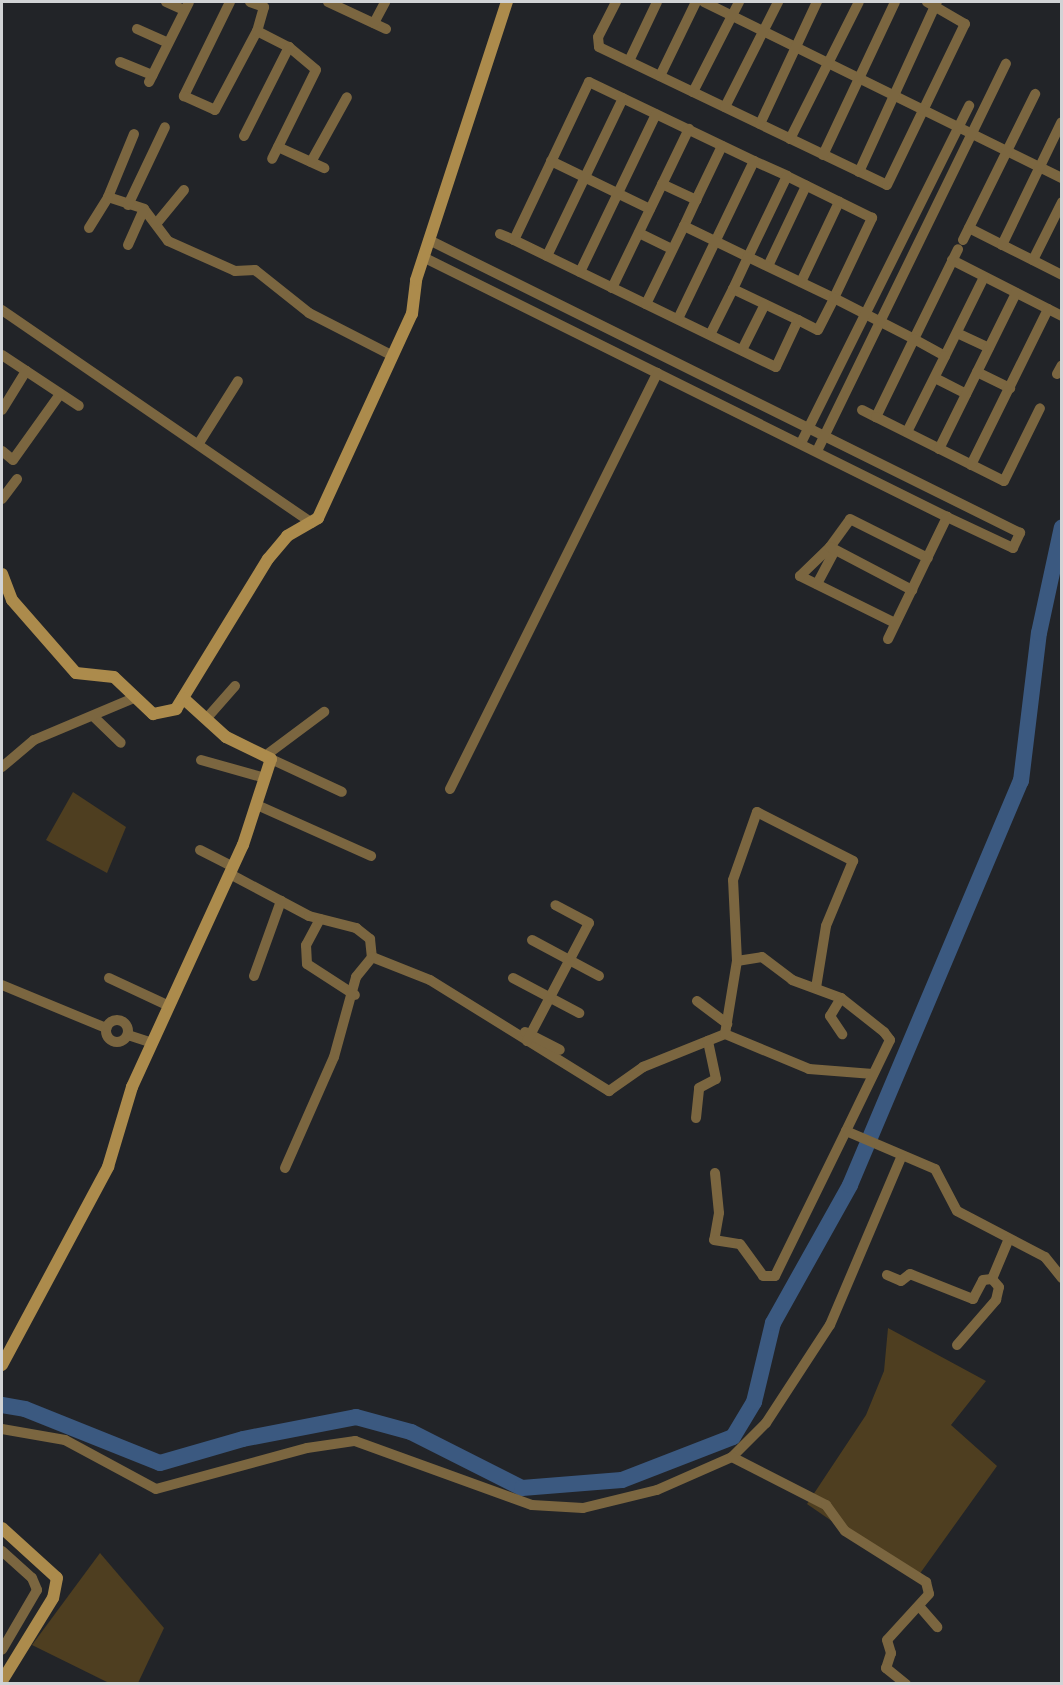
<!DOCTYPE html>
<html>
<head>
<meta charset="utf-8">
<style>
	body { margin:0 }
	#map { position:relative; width:1063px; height:1685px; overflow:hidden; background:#222428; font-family:"Sofia Sans Condensed",sans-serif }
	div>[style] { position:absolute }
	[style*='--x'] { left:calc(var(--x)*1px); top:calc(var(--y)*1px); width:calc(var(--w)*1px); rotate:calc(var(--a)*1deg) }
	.green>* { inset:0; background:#4e3e20 }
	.river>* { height:16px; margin:-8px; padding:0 8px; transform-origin:8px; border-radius:8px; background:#3b5980 }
	.street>* { height:10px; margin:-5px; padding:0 5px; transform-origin:5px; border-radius:5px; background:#7b6640 }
	.street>.ring { margin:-5px; padding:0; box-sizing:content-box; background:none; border:10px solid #7b6640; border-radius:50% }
	.secondary>* { height:12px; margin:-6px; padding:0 6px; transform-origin:6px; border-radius:6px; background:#ac8b4c }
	span { translate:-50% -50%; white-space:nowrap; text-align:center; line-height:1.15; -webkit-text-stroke:6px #181b1e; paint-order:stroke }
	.frame { position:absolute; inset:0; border:3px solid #d1d3d5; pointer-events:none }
</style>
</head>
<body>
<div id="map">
	<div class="green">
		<i style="clip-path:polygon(73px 792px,126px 827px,107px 873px,46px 840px)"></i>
		<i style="clip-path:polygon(888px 1328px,986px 1381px,951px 1425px,997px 1466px,916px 1579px,807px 1504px,866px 1415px,884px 1371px)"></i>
		<i style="clip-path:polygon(100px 1553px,164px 1628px,138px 1683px,109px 1683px,32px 1645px)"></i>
	</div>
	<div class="river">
		<i style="--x:2;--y:1405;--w:23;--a:10"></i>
		<i style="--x:25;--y:1409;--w:145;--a:21.8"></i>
		<i style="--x:160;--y:1463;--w:86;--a:-16.1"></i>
		<i style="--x:243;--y:1439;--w:115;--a:-11"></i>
		<i style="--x:356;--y:1417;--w:57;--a:15.3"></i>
		<i style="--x:411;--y:1432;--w:124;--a:26.8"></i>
		<i style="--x:522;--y:1488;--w:100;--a:-4.6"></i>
		<i style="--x:622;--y:1480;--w:119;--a:-21.2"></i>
		<i style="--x:733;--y:1437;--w:41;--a:-59"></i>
		<i style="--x:754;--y:1402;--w:81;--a:-76.5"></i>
		<i style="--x:773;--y:1323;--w:158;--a:-60.8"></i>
		<i style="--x:850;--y:1185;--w:439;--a:-67.1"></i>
		<i style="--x:1021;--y:781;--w:149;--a:-83.1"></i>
		<i style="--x:1039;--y:633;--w:108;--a:-77.8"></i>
	</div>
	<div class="street">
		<i style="--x:166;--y:2;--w:20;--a:24"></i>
		<i style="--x:230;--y:2;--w:105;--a:116.1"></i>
		<i style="--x:184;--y:96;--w:34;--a:24"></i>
		<i style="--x:215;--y:110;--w:89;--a:-62"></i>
		<i style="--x:250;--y:2;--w:15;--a:20"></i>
		<i style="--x:264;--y:7;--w:25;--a:106"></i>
		<i style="--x:257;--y:31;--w:36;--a:27"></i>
		<i style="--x:289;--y:47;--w:35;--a:40"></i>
		<i style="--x:316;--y:70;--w:99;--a:116.3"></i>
		<i style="--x:328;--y:2;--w:64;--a:25"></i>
		<i style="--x:616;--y:2;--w:39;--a:117"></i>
		<i style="--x:598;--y:37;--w:10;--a:84"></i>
		<i style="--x:599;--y:47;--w:319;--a:25.6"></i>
		<i style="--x:887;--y:185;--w:179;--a:-64.2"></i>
		<i style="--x:965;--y:24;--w:44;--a:-149.9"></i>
		<i style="--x:704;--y:2;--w:399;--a:26.2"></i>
		<i style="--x:374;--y:23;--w:24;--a:-62"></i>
		<i style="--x:137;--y:29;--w:34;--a:24"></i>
		<i style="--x:629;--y:61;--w:65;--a:-64.6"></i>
		<i style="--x:120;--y:62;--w:35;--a:22"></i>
		<i style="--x:660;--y:76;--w:82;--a:-64.1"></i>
		<i style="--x:149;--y:82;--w:89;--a:-63.4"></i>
		<i style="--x:693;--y:92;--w:101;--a:-62.9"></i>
		<i style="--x:725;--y:107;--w:118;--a:-63.2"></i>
		<i style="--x:760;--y:124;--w:135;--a:-65"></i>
		<i style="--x:134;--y:134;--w:68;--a:112.4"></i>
		<i style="--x:108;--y:197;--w:38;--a:18"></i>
		<i style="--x:144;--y:209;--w:40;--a:53"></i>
		<i style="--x:168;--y:241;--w:73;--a:24.1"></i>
		<i style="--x:235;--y:271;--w:20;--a:-3"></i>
		<i style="--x:255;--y:270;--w:69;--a:38.5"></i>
		<i style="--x:309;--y:313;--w:90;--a:27.1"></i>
		<i style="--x:244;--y:136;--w:100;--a:-63.2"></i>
		<i style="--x:790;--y:139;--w:153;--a:-63.3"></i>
		<i style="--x:278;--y:147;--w:51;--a:24.5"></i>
		<i style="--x:823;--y:155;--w:169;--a:-64.8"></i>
		<i style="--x:551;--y:161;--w:110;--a:25.9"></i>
		<i style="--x:754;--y:161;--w:36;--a:24"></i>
		<i style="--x:311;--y:162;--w:74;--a:-61"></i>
		<i style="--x:859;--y:172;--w:187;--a:-65.4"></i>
		<i style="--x:662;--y:184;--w:38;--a:25"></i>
		<i style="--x:696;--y:200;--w:60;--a:-64.3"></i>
		<i style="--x:128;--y:205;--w:86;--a:-64.6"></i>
		<i style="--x:156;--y:224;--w:44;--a:-50.5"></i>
		<i style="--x:684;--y:226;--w:29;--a:-65"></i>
		<i style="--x:89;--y:228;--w:36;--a:-58"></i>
		<i style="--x:969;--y:228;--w:104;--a:26.8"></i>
		<i style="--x:639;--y:233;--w:37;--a:26"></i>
		<i style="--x:500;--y:234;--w:15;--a:23"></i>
		<i style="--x:514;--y:240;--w:291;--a:25.9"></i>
		<i style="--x:776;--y:367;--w:52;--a:-64.9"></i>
		<i style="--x:798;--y:320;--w:72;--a:-154.5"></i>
		<i style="--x:733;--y:289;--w:51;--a:116.6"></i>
		<i style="--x:514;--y:240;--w:175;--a:-64.6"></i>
		<i style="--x:589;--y:82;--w:183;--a:25.6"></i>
		<i style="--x:754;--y:161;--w:175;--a:115.7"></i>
		<i style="--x:963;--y:240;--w:163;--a:-63.7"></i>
		<i style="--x:128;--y:245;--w:39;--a:-66"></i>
		<i style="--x:1002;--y:245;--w:136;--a:-64.2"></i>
		<i style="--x:547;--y:256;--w:175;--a:-64.3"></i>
		<i style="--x:423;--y:257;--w:585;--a:26.39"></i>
		<i style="--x:947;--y:517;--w:73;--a:25.2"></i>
		<i style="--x:1013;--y:548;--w:17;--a:-65"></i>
		<i style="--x:1020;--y:533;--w:660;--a:-153.63"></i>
		<i style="--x:952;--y:260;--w:123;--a:27"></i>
		<i style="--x:1033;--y:260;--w:65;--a:-63.4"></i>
		<i style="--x:768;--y:266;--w:89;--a:-64.6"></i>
		<i style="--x:580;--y:272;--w:175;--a:-64.3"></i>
		<i style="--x:801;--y:282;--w:89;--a:-64.6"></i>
		<i style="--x:612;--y:288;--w:177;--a:-64.2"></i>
		<i style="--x:646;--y:304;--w:87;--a:-64"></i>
		<i style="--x:684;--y:226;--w:71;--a:25.8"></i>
		<i style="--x:748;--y:257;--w:95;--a:25.5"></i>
		<i style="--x:834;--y:298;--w:89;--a:-64.6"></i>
		<i style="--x:872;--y:218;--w:95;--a:-153.7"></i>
		<i style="--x:787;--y:176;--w:90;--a:115.7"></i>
		<i style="--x:748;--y:257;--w:35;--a:115"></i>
		<i style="--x:2;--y:310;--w:376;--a:34.5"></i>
		<i style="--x:798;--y:320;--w:22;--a:27"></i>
		<i style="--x:818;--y:330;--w:36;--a:-63"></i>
		<i style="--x:834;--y:298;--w:90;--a:27.1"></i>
		<i style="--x:914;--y:339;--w:100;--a:-63.9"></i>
		<i style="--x:957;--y:333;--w:35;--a:25"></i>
		<i style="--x:742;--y:350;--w:51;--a:-63.4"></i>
		<i style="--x:2;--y:355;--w:92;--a:33.5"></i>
		<i style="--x:977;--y:372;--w:37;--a:26"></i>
		<i style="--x:1057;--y:374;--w:10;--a:-61"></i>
		<i style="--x:935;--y:378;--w:35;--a:27"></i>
		<i style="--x:2;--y:410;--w:46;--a:-58.4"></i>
		<i style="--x:862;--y:410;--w:16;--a:27"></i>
		<i style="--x:876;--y:417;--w:87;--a:-64"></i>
		<i style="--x:914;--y:339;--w:35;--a:29"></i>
		<i style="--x:945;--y:356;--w:88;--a:-63.7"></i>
		<i style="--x:876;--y:417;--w:143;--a:26.6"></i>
		<i style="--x:1004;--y:481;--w:81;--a:-63.7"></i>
		<i style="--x:907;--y:432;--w:85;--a:-63.4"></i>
		<i style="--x:199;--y:443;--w:73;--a:-57.8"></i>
		<i style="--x:801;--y:443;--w:377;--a:-63.5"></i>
		<i style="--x:939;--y:449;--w:174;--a:-63.7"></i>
		<i style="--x:2;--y:451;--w:14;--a:39"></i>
		<i style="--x:13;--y:460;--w:81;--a:-54.5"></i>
		<i style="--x:817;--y:451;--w:431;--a:-64"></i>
		<i style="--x:971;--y:465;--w:174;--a:-63.7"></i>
		<i style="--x:2;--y:499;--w:25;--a:-53"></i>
		<i style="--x:830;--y:547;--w:34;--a:-54"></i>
		<i style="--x:850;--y:519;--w:87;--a:26.6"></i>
		<i style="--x:817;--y:584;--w:38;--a:-62"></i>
		<i style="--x:895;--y:623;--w:106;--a:-153.7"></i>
		<i style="--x:800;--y:576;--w:42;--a:-44"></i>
		<i style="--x:830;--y:547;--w:93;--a:27.7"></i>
		<i style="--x:888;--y:639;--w:136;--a:-64.2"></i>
		<i style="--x:94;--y:717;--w:37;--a:44"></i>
		<i style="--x:206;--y:719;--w:44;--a:-48.7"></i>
		<i style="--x:269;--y:753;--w:69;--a:-36.7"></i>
		<i style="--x:271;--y:759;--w:78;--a:24.9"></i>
		<i style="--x:201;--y:760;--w:66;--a:15.7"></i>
		<i style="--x:2;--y:767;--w:42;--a:-40.2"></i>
		<i style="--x:34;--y:740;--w:108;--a:-22.8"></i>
		<i style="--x:450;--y:789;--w:465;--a:-63.5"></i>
		<i style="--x:257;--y:805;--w:125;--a:24.1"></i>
		<i style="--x:200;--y:850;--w:37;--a:27"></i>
		<i style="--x:230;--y:874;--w:89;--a:28"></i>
		<i style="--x:309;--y:916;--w:49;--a:14.3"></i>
		<i style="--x:356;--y:928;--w:18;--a:38"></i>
		<i style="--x:370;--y:939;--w:18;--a:84"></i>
		<i style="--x:372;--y:957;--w:62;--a:21.6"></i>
		<i style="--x:430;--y:980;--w:211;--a:31.8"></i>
		<i style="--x:609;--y:1091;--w:42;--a:-35.2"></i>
		<i style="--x:643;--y:1067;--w:88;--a:-21.9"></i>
		<i style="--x:725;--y:1034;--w:91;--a:22.6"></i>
		<i style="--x:809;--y:1069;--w:64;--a:4.5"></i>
		<i style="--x:320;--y:919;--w:30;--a:118"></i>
		<i style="--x:306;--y:945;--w:19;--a:87"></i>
		<i style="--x:307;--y:964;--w:57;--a:32.9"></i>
		<i style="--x:532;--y:940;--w:76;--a:28.2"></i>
		<i style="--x:737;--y:961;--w:25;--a:-9"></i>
		<i style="--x:762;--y:957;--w:38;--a:37"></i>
		<i style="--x:792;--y:980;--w:52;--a:20.2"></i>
		<i style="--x:841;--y:998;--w:55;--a:38.3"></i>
		<i style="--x:884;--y:1032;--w:10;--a:53"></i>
		<i style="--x:890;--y:1040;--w:101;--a:115.8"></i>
		<i style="--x:846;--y:1131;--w:97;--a:23.1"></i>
		<i style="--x:935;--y:1169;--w:47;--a:62.4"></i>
		<i style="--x:957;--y:1211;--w:99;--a:27.6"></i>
		<i style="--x:1045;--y:1257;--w:27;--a:51"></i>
		<i style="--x:254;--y:976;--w:80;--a:-70.2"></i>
		<i style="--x:109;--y:978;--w:66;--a:25"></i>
		<i style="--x:513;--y:978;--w:75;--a:27.9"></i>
		<i style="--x:2;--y:985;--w:113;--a:22.5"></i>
		<i style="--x:841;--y:998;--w:21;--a:121"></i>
		<i style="--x:830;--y:1016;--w:22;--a:56"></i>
		<i style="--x:697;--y:1001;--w:38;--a:37"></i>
		<i class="ring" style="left:106px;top:1020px;width:12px;height:12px"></i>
		<i style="--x:525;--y:1032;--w:39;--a:27"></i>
		<i style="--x:725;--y:1034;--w:74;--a:-80.7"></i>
		<i style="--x:737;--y:961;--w:81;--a:-92.8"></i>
		<i style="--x:733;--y:880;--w:72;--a:-70.6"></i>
		<i style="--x:757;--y:812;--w:108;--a:27"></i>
		<i style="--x:853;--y:861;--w:70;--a:112.6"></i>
		<i style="--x:826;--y:926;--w:63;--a:99.2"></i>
		<i style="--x:128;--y:1035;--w:25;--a:18"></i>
		<i style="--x:527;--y:1041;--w:133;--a:-62.3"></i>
		<i style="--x:589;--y:923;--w:38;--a:-152"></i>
		<i style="--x:696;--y:1118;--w:30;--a:-84"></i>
		<i style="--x:699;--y:1088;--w:19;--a:-28"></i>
		<i style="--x:716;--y:1079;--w:39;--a:-102"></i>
		<i style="--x:285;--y:1168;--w:121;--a:-66.2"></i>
		<i style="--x:334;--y:1057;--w:83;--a:-74.6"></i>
		<i style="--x:356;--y:977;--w:26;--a:-51"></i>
		<i style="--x:715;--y:1173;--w:40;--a:84.3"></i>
		<i style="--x:719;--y:1213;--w:27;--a:100"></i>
		<i style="--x:714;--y:1240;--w:26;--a:9"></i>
		<i style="--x:740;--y:1244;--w:39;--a:54"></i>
		<i style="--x:763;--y:1276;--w:12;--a:0"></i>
		<i style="--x:775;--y:1276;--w:161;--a:-63.9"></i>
		<i style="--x:887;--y:1275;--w:15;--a:23"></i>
		<i style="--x:901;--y:1281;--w:11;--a:-38"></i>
		<i style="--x:910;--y:1274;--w:68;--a:21.6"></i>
		<i style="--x:973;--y:1299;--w:21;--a:-62"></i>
		<i style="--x:983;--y:1280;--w:9;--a:-6"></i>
		<i style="--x:992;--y:1279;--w:41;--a:-67.2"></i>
		<i style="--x:957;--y:1345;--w:60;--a:-49.1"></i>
		<i style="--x:996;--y:1300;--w:13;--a:-77"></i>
		<i style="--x:999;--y:1287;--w:11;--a:-131"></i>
		<i style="--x:2;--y:1429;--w:64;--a:9.9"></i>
		<i style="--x:65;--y:1440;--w:103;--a:28.3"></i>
		<i style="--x:156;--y:1489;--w:156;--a:-15.2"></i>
		<i style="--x:307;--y:1448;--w:49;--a:-8.3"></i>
		<i style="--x:355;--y:1441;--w:188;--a:19.9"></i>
		<i style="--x:532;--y:1505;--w:51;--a:3.4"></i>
		<i style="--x:583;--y:1508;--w:76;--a:-13.7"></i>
		<i style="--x:657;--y:1490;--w:82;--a:-23.7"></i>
		<i style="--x:732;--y:1457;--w:48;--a:-45"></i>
		<i style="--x:766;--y:1423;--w:117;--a:-56.9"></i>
		<i style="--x:830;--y:1325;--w:181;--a:-67"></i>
		<i style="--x:732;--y:1457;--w:106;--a:27.1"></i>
		<i style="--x:826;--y:1505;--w:32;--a:54"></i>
		<i style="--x:845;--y:1531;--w:96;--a:32.2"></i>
		<i style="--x:926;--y:1582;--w:12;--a:76"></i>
		<i style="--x:929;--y:1594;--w:62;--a:132.4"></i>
		<i style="--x:887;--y:1640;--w:14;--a:73"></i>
		<i style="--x:891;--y:1653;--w:16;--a:108"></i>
		<i style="--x:886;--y:1668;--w:26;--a:39"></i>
		<i style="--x:2;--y:1551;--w:40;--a:42"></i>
		<i style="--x:32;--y:1578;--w:13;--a:67"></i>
		<i style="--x:37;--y:1590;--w:69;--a:120.3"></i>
		<i style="--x:919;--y:1606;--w:28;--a:49"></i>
	</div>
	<div class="secondary">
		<i style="--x:2;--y:574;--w:28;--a:69"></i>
		<i style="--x:12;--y:600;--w:97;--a:48.8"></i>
		<i style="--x:76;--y:673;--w:38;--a:6"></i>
		<i style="--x:114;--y:677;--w:54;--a:43.5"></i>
		<i style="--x:153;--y:714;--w:24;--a:-12"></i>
		<i style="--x:176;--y:709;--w:176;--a:-58.5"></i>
		<i style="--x:268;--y:559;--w:30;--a:-50"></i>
		<i style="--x:287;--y:536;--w:36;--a:-30"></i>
		<i style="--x:318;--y:518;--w:225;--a:-65.3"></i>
		<i style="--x:412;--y:314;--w:34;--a:-83"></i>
		<i style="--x:416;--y:280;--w:293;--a:-71.9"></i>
		<i style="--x:2;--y:1365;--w:225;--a:-61.8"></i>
		<i style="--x:108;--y:1167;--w:84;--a:-73.3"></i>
		<i style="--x:132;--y:1087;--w:266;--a:-65.4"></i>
		<i style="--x:243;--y:845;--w:90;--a:-72"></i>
		<i style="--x:271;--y:759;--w:50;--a:-153.9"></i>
		<i style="--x:226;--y:737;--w:58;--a:-137.8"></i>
		<i style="--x:2;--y:1528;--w:74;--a:42.3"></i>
		<i style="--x:57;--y:1578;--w:20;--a:101"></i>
		<i style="--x:53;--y:1598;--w:97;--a:121.6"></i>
	</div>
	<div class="frame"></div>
</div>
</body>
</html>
